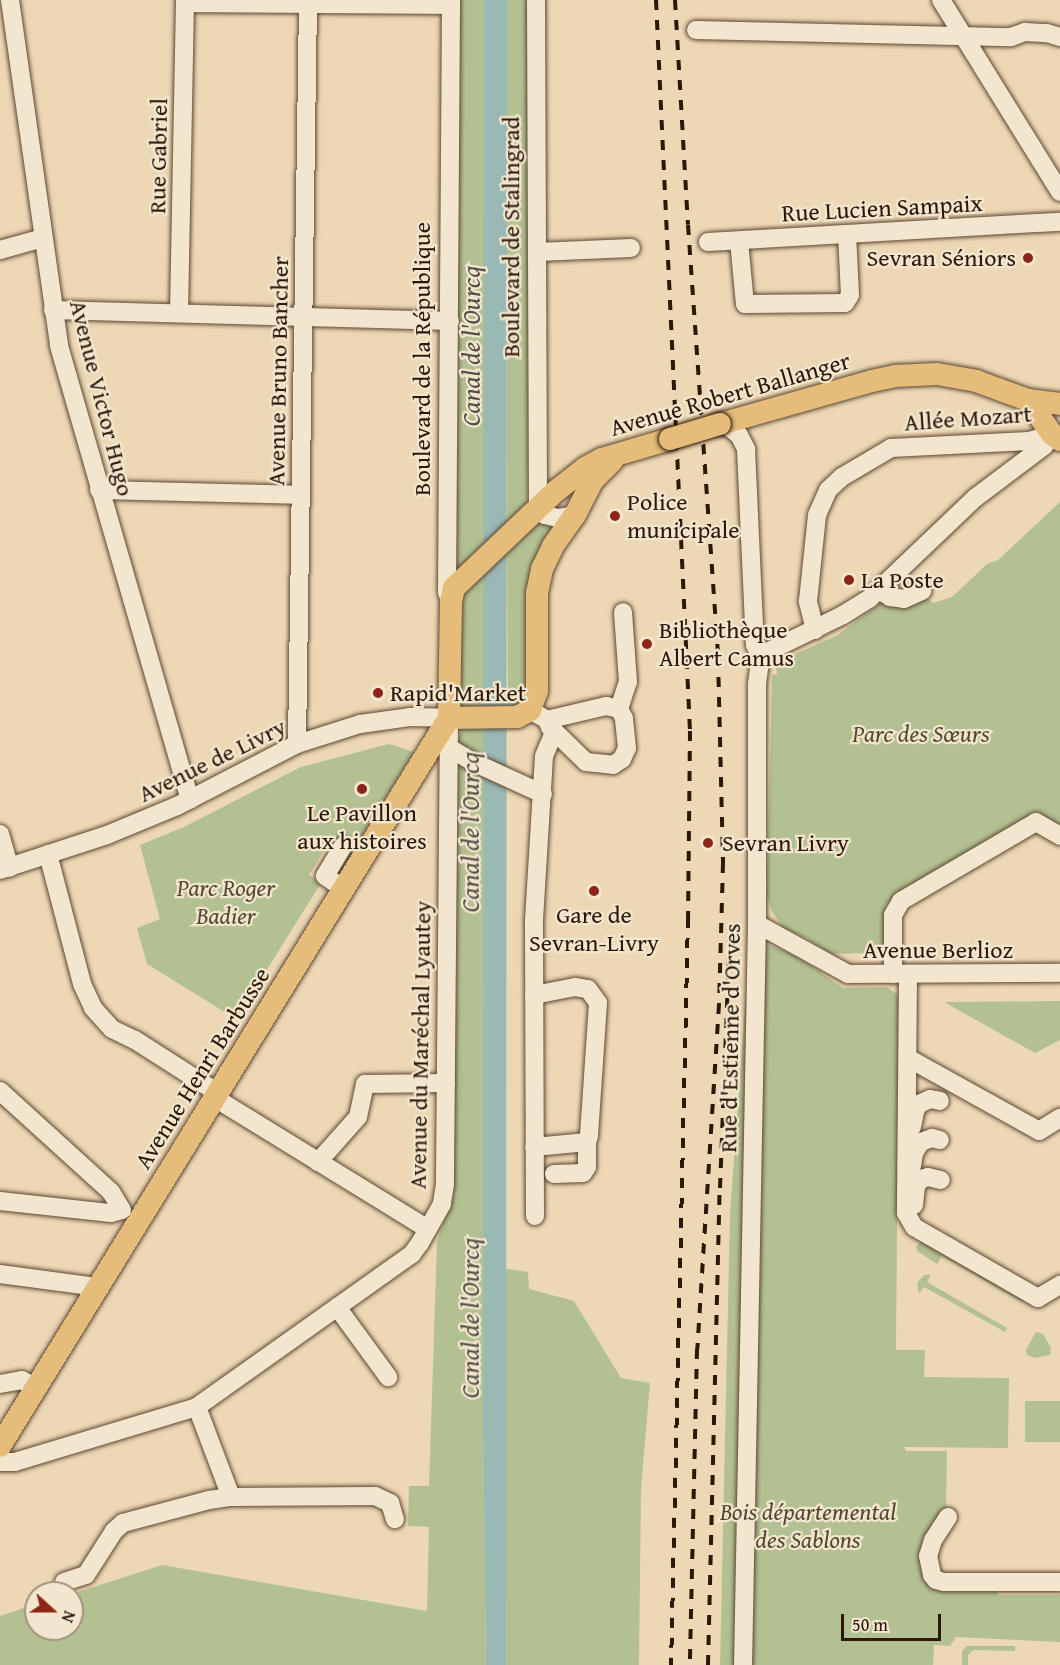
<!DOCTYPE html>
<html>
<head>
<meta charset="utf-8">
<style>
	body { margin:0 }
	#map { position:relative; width:1060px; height:1665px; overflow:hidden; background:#edd8b5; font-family:"Gentium Book Plus",serif }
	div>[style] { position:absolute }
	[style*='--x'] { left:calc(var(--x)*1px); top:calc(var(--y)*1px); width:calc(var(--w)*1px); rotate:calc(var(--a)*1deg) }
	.green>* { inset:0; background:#b3c092 }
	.water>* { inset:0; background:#9ab8b4 }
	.roads { filter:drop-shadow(0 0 2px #5c4733) drop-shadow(0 0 2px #5c4733) }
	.minor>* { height:18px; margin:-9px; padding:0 9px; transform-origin:9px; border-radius:9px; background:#f3e6cf }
	.major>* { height:22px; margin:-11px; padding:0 11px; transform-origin:11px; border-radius:11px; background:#e6bc7a }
	.rail>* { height:4px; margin-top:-2px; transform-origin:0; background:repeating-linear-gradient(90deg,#2c1708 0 10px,transparent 0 20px) }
	.bridges { filter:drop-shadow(0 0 2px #2c1708) drop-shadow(0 0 2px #2c1708) }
	.major-bridge>* { height:22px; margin:-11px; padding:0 11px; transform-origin:11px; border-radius:11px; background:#e6bc7a }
	.dots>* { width:16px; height:16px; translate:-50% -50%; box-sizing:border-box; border:3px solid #f3e6cf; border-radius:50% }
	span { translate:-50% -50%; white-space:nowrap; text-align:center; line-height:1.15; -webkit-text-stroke:4.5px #f3e6cf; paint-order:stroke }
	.street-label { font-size:24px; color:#2c1708 }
	.poi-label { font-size:24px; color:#2c1708 }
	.right { translate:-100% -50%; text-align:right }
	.left { translate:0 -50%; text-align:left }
	.park-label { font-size:24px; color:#544a31; font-style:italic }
	.water-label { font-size:26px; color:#524f44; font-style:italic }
	.north { position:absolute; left:24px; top:1581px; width:60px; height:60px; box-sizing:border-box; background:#f3e6cf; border:2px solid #a3937f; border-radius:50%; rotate:111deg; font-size:16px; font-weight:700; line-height:24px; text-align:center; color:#2c1708 }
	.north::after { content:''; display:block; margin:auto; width:21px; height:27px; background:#8f2418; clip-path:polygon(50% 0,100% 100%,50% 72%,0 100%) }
	.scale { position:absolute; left:841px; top:1614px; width:100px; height:27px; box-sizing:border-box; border:3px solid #2c1708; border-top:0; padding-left:8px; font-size:18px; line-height:21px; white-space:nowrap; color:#2c1708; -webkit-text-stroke:4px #f3e6cf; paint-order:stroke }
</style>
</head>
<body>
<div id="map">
	<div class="green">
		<i style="clip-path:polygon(457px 0,484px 0,484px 547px,456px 569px)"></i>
		<i style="clip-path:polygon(507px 0,527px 0,529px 414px,527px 508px,507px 526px)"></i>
		<i style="clip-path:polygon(1060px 502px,1060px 825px,1040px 814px,886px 904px,887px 947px,881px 953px,829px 954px,807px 938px,784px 929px,771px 910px,767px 896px,772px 675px,777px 674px,775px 663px,838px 635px,886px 599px,926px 596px,933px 603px,952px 597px,987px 564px,998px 560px)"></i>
		<i style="clip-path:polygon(537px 522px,551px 525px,551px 533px,525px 692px,520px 704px,508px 709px,507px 549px)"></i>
		<i style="clip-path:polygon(484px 570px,484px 710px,465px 709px,458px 706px,460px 592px)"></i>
		<i style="clip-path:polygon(462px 728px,484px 728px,483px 1428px,486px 1665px,0 1665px,0 1616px,36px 1604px,36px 1629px,72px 1629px,72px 1594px,162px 1565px,427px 1611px,429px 1527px,408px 1526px,409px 1486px,429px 1486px,437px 1242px,450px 1202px,456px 748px)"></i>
		<i style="clip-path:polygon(389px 744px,414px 752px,354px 849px,333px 836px,309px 875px,321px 883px,236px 1019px,147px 964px,137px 928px,160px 919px,140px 845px,184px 827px,301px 767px)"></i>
		<i style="clip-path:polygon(750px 938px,797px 956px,843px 988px,887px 987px,899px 996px,896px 1350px,925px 1350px,924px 1377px,1009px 1378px,1008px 1448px,904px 1447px,906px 1451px,947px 1451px,946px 1512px,924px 1577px,998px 1586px,998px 1595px,1060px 1595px,1060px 1642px,956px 1637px,950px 1646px,934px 1645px,933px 1665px,720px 1665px,730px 1214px)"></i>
		<i style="clip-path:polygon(1060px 1001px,1060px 1040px,1035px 1053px,944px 1002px)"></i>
		<i style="clip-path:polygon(922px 1241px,1025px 1298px,1022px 1302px,942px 1256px,937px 1264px,917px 1251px,916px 1246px)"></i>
		<i style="clip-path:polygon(506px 1269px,528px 1272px,529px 1289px,574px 1301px,621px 1378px,650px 1383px,641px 1489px,639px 1665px,506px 1665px)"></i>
		<i style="clip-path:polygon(924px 1275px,931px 1275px,927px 1282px,1007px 1328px,1005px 1332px,924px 1287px,919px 1294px,917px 1283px)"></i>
		<i style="clip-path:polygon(1036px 1332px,1043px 1334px,1051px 1348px,1050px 1355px,1035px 1358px,1027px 1355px,1026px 1350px)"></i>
		<i style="clip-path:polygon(1025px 1401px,1060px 1401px,1060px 1442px,1025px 1442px)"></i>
		<i style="clip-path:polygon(967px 1646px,1015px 1646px,1015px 1651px,973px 1650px,968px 1655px,968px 1665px,962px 1665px,962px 1651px)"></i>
	</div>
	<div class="water">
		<i style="clip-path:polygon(484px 0,507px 0,506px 1665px,486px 1665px,483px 1428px)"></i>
	</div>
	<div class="roads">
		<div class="minor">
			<i style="--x:10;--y:0;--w:349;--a:81.9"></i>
			<i style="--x:59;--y:346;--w:472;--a:73.9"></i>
			<i style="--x:536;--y:0;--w:508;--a:89.77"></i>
			<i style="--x:538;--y:508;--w:10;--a:45"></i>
			<i style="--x:545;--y:515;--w:13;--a:13"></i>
			<i style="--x:558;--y:518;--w:17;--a:-10"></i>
			<i style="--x:941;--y:0;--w:226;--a:58.2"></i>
			<i style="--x:185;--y:3;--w:266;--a:0.4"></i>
			<i style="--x:696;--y:30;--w:315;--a:1.3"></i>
			<i style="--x:1011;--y:37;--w:15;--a:-20"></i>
			<i style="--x:1025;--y:32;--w:22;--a:3"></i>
			<i style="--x:1047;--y:33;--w:14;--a:17"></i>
			<i style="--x:739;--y:241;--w:63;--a:84.6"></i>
			<i style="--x:745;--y:304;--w:100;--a:-0.6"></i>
			<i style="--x:845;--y:303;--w:9;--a:-58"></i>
			<i style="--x:850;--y:295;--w:61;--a:-92.8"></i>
			<i style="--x:708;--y:242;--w:353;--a:-3.3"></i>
			<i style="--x:0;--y:250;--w:45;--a:-15.6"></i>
			<i style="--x:538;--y:252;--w:93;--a:-2.5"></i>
			<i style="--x:53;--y:310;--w:397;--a:1.6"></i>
			<i style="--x:179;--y:313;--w:313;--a:-88.9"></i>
			<i style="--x:724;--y:423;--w:19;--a:39"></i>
			<i style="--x:739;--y:435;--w:16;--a:63"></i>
			<i style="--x:746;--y:449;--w:196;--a:87.4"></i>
			<i style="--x:755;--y:645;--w:12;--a:59"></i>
			<i style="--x:761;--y:655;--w:30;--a:98"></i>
			<i style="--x:757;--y:685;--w:239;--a:90"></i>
			<i style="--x:757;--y:924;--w:741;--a:91.08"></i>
			<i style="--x:99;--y:490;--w:200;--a:1.4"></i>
			<i style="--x:879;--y:590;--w:13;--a:32"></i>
			<i style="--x:890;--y:597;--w:14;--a:8"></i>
			<i style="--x:904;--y:599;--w:20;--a:-24"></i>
			<i style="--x:450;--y:601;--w:9;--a:-108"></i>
			<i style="--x:447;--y:592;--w:592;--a:-89.61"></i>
			<i style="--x:815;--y:630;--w:30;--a:-104"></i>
			<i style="--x:808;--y:601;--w:86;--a:-84"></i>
			<i style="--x:817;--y:515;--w:27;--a:-66"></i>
			<i style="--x:828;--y:490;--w:19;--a:-43"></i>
			<i style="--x:842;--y:477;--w:57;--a:-30.6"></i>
			<i style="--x:891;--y:448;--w:138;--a:-2.9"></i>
			<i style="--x:1029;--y:441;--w:24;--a:-17"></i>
			<i style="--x:761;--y:655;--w:91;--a:-26"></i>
			<i style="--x:843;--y:615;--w:31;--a:-32"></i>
			<i style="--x:869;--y:599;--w:146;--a:-43.6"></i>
			<i style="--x:975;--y:498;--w:86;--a:-37"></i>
			<i style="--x:1044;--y:446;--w:14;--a:-56"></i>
			<i style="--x:619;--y:709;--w:28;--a:-72"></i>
			<i style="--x:628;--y:682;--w:70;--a:-94.1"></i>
			<i style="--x:530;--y:710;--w:20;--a:30"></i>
			<i style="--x:547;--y:720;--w:8;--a:67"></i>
			<i style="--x:550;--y:727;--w:50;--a:44.2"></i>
			<i style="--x:586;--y:762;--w:27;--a:6"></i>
			<i style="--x:613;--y:765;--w:11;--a:-34"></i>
			<i style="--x:622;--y:759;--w:12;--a:-66"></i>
			<i style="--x:627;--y:748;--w:30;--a:-96"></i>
			<i style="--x:624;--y:718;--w:10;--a:-119"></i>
			<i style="--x:619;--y:709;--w:13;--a:-167"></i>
			<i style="--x:606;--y:706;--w:61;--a:166.7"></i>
			<i style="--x:297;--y:744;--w:744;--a:-89.15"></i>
			<i style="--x:448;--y:747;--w:29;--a:31"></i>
			<i style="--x:473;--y:762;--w:77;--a:24.6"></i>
			<i style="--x:0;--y:834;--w:35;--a:74"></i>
			<i style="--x:343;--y:846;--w:35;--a:121"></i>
			<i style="--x:325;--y:876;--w:24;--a:35"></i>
			<i style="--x:48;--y:854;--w:134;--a:75.3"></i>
			<i style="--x:82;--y:984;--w:26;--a:65"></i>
			<i style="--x:93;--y:1008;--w:28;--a:48"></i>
			<i style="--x:112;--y:1029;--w:25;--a:26"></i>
			<i style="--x:135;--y:1040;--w:98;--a:32.6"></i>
			<i style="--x:0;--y:870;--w:113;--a:-18.1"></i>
			<i style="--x:107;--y:835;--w:76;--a:-22.5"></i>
			<i style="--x:177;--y:806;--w:135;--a:-27.3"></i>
			<i style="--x:297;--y:744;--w:66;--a:-17.6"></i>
			<i style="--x:360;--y:724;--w:50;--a:-8"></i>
			<i style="--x:410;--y:717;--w:39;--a:1"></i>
			<i style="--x:449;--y:718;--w:466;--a:90.5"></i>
			<i style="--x:445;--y:1184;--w:20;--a:99"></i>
			<i style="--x:442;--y:1204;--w:45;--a:119.4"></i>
			<i style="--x:420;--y:1243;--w:14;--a:126"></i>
			<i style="--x:412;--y:1254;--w:264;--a:144.6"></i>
			<i style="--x:197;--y:1407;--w:190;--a:163.2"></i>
			<i style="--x:15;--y:1462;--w:15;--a:180"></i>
			<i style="--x:757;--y:924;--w:104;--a:28.8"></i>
			<i style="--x:848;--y:974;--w:212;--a:-0.3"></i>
			<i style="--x:893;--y:974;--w:59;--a:-90"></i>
			<i style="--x:893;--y:915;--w:16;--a:-60"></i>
			<i style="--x:901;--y:901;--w:156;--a:-30.3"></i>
			<i style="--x:1036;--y:822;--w:28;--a:30"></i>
			<i style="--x:908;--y:974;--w:239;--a:90.5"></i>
			<i style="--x:906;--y:1213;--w:16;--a:60"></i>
			<i style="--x:914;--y:1227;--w:143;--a:29.8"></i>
			<i style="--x:1038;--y:1298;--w:26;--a:-31"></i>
			<i style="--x:534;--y:995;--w:42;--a:-11"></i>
			<i style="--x:575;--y:987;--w:13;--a:9"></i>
			<i style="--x:588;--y:989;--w:17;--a:54"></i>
			<i style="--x:598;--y:1003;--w:133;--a:93.9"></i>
			<i style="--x:589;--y:1136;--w:6;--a:108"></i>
			<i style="--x:587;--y:1142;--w:53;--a:174.6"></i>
			<i style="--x:908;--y:1058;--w:150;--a:29.1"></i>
			<i style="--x:1039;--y:1131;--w:25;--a:-32"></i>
			<i style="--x:0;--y:1091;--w:150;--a:42.3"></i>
			<i style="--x:111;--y:1192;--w:21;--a:59"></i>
			<i style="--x:215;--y:1098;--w:250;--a:31.6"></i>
			<i style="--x:912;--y:1127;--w:16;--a:-79"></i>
			<i style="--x:915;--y:1111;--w:8;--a:-60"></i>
			<i style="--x:919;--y:1104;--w:12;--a:-24"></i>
			<i style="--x:930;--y:1099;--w:10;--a:11"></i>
			<i style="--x:318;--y:1162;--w:60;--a:-48.4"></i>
			<i style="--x:358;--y:1117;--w:34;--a:-78"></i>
			<i style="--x:365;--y:1084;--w:81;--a:-0.7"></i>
			<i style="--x:912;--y:1166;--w:13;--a:-81"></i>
			<i style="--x:914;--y:1153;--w:13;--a:-58"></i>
			<i style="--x:921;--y:1142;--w:12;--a:-20"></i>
			<i style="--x:932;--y:1138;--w:8;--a:14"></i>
			<i style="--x:554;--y:1174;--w:29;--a:-2"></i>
			<i style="--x:583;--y:1173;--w:7;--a:-56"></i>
			<i style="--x:587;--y:1167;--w:25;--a:-90"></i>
			<i style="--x:0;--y:1201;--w:112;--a:6.2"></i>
			<i style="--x:111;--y:1213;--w:11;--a:-15"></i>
			<i style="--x:914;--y:1205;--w:19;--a:-84"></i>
			<i style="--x:916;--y:1186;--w:9;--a:-54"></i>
			<i style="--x:921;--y:1179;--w:7;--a:-16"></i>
			<i style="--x:928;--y:1177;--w:13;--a:13"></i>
			<i style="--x:535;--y:1216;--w:296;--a:-90.2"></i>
			<i style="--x:534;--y:920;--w:164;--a:-86.5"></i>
			<i style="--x:544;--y:756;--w:26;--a:-67"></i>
			<i style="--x:0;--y:1274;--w:99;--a:7.6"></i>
			<i style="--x:337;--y:1307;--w:87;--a:53.9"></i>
			<i style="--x:0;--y:1384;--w:22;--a:-10"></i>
			<i style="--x:22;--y:1380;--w:16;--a:30"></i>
			<i style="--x:197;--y:1407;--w:96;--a:69.3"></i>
			<i style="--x:948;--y:1517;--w:27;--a:123"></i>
			<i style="--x:933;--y:1540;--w:17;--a:107"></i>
			<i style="--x:928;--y:1556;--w:19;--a:78"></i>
			<i style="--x:932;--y:1575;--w:6;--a:51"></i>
			<i style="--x:936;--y:1580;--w:8;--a:14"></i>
			<i style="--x:944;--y:1582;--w:116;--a:0"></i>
			<i style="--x:64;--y:1582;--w:23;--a:-18"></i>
			<i style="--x:86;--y:1575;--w:52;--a:-57.5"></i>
			<i style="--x:114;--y:1531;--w:12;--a:-42"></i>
			<i style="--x:123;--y:1523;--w:89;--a:-15"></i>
			<i style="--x:209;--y:1500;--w:22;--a:-8"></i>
			<i style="--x:231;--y:1497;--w:144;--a:-0.4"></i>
			<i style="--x:375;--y:1496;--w:17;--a:25"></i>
			<i style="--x:390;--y:1503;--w:17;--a:73"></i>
		</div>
		<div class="major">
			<i style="--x:1028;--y:400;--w:32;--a:7"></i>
			<i style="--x:720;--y:424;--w:158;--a:-15.8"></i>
			<i style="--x:872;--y:381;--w:24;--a:-12"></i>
			<i style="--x:895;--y:376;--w:42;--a:-2.7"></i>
			<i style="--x:937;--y:374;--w:40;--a:10"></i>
			<i style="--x:976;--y:381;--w:55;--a:20.1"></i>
			<i style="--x:1028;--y:400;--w:42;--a:54.8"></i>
			<i style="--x:1052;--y:434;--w:10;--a:37"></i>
			<i style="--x:449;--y:718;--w:68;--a:-0.8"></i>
			<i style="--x:517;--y:717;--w:15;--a:-28"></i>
			<i style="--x:530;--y:710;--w:20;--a:-70"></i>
			<i style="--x:537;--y:691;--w:98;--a:-90"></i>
			<i style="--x:537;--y:593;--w:25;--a:-78"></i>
			<i style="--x:542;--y:569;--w:25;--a:-64"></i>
			<i style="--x:553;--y:546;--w:38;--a:-55"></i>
			<i style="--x:575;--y:515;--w:39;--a:-63"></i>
			<i style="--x:593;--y:480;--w:27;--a:-45"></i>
			<i style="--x:0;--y:1446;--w:855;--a:-58.34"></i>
			<i style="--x:449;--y:718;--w:116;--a:-89"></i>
			<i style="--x:451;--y:602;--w:14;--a:-78"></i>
			<i style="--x:454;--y:588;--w:141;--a:-43.6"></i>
			<i style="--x:556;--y:491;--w:37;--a:-38"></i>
			<i style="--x:585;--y:468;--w:19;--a:-28"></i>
			<i style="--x:602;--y:459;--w:71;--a:-16.4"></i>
		</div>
	</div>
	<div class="rail">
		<i style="--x:656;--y:0;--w:732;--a:87.34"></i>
		<i style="--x:690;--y:731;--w:187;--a:90.6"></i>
		<i style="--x:688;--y:918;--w:747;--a:91.3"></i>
		<i style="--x:675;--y:0;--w:225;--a:86.7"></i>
		<i style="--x:688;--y:225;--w:433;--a:86"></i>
		<i style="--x:718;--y:657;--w:206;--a:88.6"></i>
		<i style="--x:723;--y:863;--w:141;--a:91.6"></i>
		<i style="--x:719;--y:1004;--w:346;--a:93.6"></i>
		<i style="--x:697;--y:1349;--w:316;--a:91.3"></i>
		<i style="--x:708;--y:1665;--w:477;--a:-88.6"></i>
		<i style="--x:720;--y:1188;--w:258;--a:-87.8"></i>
	</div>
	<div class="bridges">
		<div class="major-bridge">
			<i style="--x:670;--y:439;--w:52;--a:-16.7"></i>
		</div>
	</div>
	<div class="dots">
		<i style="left:1028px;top:258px;background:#8f2418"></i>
		<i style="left:615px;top:516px;background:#8f2418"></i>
		<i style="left:849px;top:580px;background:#8f2418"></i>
		<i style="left:647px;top:644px;background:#8f2418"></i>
		<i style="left:378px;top:693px;background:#8f2418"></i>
		<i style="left:362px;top:789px;background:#8f2418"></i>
		<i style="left:708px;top:843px;background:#8f2418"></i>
		<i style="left:594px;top:891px;background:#8f2418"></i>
	</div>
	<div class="street-label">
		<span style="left:158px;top:156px;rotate:-89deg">Rue Gabriel</span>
		<span style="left:882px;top:208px;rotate:-3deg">Rue Lucien Sampaix</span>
		<span style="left:511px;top:237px;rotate:-90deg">Boulevard de Stalingrad</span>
		<span style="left:422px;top:359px;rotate:-90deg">Boulevard de la République</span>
		<span style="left:278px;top:371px;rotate:-89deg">Avenue Bruno Bancher</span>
		<span style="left:730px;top:394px;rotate:-16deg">Avenue Robert Ballanger</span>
		<span style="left:102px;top:398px;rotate:76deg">Avenue Victor Hugo</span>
		<span style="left:968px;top:418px;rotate:-4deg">Allée Mozart</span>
		<span style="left:212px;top:760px;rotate:-26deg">Avenue de Livry</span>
		<span style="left:938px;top:950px">Avenue Berlioz</span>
		<span style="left:730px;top:1038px;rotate:-89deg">Rue d'Estienne d'Orves</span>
		<span style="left:420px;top:1045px;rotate:-89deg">Avenue du Maréchal Lyautey</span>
		<span style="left:202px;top:1068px;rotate:-58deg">Avenue Henri Barbusse</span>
	</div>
	<div class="poi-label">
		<span class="right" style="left:1016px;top:258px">Sevran Séniors</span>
		<span class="left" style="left:627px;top:516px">Police<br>municipale</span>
		<span class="left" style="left:861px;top:580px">La Poste</span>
		<span class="left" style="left:659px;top:644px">Bibliothèque<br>Albert Camus</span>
		<span class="left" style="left:390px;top:693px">Rapid'Market</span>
		<span style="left:362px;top:827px">Le Pavillon<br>aux histoires</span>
		<span class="left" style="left:722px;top:843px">Sevran Livry</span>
		<span style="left:594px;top:929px">Gare de<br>Sevran-Livry</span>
	</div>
	<div class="park-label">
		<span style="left:921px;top:734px">Parc des Sœurs</span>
		<span style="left:226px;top:902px">Parc Roger<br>Badier</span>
		<span style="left:808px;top:1526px">Bois départemental<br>des Sablons</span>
	</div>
	<div class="water-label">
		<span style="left:471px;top:346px;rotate:-90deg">Canal de l'Ourcq</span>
		<span style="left:470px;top:832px;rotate:-90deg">Canal de l'Ourcq</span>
		<span style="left:470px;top:1318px;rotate:-90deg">Canal de l'Ourcq</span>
	</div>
	<div class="north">N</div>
	<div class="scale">50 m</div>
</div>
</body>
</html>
